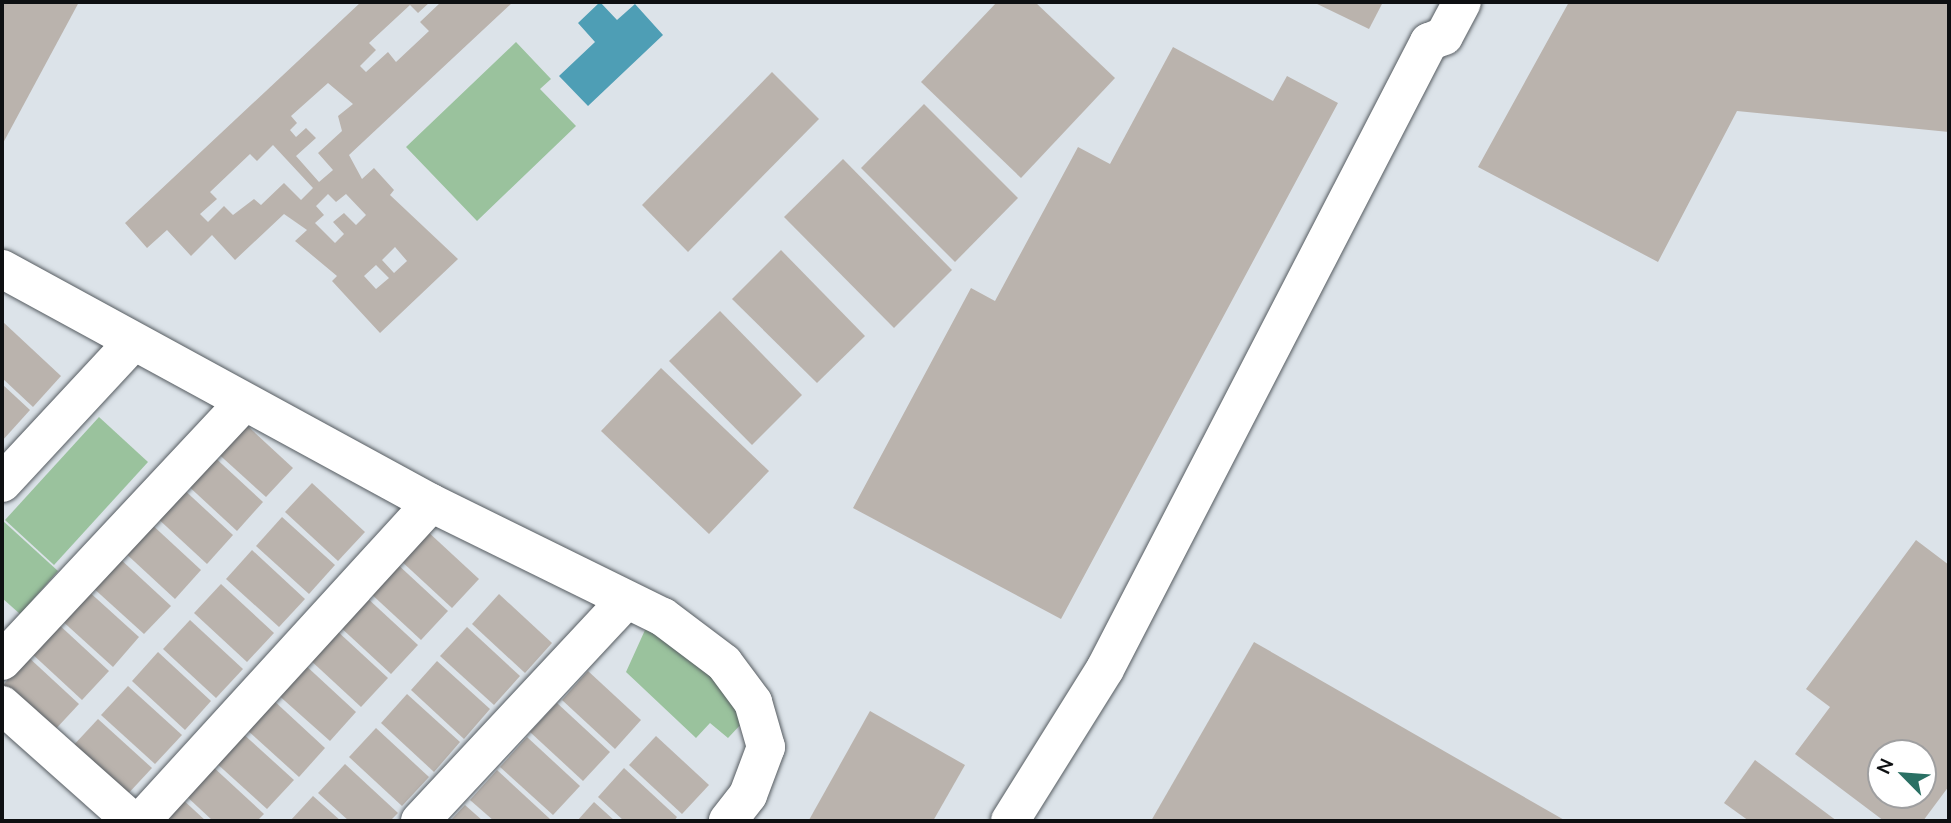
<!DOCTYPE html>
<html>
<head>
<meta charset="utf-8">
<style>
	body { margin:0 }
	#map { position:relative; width:1951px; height:823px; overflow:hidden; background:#dce3e9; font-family:Mulish,sans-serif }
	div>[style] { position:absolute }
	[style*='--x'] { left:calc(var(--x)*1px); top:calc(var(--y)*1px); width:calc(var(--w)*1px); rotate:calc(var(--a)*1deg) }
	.green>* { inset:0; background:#9ac29d }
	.water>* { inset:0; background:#4e9eb5 }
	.building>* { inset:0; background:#bab3ad }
	.roads { filter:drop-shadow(0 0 2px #565c61) drop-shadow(0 0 2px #565c61) }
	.minor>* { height:38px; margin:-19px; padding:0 19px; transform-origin:19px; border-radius:19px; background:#fff }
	span { translate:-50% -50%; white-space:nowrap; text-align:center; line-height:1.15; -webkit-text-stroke:6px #fff; paint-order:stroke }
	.frame { position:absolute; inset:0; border:4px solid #0e1012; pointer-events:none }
	.north { position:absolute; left:1867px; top:739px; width:70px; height:70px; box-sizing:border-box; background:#fff; border:2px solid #9f9fa0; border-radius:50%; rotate:295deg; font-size:19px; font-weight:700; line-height:28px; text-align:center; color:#0e1012 }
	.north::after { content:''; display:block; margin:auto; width:24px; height:32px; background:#2a7064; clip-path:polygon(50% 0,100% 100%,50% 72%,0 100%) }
</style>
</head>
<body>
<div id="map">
	<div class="green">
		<i style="clip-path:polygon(516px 42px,551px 79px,540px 89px,576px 126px,477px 221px,406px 147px)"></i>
		<i style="clip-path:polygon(99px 417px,148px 462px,54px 565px,5px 520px)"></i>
		<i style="clip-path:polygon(2px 520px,58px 571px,20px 614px,2px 598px)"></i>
		<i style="clip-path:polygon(650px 619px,696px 647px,744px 721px,728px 738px,710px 723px,696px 738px,626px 672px)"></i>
	</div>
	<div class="water">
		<i style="clip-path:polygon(600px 2px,617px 20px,635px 4px,663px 35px,588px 106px,559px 76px,595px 42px,578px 23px)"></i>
	</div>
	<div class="building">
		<i style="clip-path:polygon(2px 2px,79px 2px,2px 145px)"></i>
		<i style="clip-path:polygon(evenodd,361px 2px,430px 2px,418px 13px,410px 5px,369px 43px,376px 50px,360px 66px,366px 72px,388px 52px,396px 62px,429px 31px,420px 22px,441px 2px,513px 2px,349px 155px,362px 179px,374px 168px,394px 190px,390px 195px,458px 259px,380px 333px,332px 281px,337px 276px,295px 241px,307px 230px,284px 214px,235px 260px,212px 235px,191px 256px,167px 230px,147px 248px,125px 223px,361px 2px,328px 83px,353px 104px,338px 116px,342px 131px,318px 153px,333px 170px,319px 182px,296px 156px,316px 138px,306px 128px,296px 137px,290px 130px,297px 123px,291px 116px,328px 83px,361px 2px,273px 145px,313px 188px,301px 200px,284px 183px,261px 205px,254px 199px,233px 215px,224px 206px,208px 222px,200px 214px,217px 199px,210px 192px,250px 154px,257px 161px,273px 145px,361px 2px,328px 194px,336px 202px,346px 194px,366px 215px,356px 225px,344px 213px,333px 222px,344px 234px,335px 243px,315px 223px,324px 215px,316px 206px,328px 194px,361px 2px,395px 247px,407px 261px,394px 273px,382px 260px,395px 247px,361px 2px,376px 265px,389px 278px,376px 289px,364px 276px,376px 265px)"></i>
		<i style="clip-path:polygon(997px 2px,1035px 2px,1115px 78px,1021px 178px,921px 82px)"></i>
		<i style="clip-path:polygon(1313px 2px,1383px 2px,1369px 29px)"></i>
		<i style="clip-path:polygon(1569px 2px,1949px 2px,1949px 132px,1737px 111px,1658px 262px,1478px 167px)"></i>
		<i style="clip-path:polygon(1173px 47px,1273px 101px,1287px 76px,1338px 103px,1061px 619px,853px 508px,971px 288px,995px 301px,1078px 147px,1110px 164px)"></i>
		<i style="clip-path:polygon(772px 72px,819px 119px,688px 252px,642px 205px)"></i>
		<i style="clip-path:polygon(924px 104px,1018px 198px,955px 262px,861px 168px)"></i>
		<i style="clip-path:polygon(843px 159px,952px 270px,894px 328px,784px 217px)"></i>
		<i style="clip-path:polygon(781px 250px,865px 336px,817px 383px,732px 299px)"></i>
		<i style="clip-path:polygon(720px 311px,802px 395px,752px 445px,669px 361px)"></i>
		<i style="clip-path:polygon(2px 321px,61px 376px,33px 407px,2px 378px)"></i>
		<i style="clip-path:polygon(661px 368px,769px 471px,709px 534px,601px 431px)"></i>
		<i style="clip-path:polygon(2px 384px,30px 410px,2px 441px)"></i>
		<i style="clip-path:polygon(240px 419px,293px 468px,266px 497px,213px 449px)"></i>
		<i style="clip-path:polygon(210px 453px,263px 502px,237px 531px,184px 482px)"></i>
		<i style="clip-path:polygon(312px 483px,365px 532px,338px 561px,285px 512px)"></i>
		<i style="clip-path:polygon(180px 486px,233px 535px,207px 564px,154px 515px)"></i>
		<i style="clip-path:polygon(282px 517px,335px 565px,309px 594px,256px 546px)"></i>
		<i style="clip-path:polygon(148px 521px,201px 570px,175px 599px,122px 550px)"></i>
		<i style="clip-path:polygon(426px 530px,479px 579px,452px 608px,399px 559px)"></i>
		<i style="clip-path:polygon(evenodd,1916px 540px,1949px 565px,1949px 786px,1923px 821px,1884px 821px,1795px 754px,1830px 707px,1806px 689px,1916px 540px,1881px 753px,1923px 753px,1923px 795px,1881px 795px,1881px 753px)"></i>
		<i style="clip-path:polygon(252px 550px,305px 599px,279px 627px,226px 579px)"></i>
		<i style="clip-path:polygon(118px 557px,171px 606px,144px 634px,91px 586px)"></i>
		<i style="clip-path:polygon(395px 562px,448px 611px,421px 640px,368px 591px)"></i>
		<i style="clip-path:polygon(221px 584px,274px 633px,247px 662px,194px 613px)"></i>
		<i style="clip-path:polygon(86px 589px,139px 637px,113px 667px,59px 618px)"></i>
		<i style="clip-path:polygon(499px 594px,552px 643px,525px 673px,472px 624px)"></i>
		<i style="clip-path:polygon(365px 596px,418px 645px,391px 674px,338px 625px)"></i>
		<i style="clip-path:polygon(190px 620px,243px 669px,216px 698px,163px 649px)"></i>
		<i style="clip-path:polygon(56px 622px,109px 671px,82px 700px,29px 651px)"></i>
		<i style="clip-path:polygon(467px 627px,520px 676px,494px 705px,440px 656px)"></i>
		<i style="clip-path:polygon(335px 629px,388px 678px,361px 707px,308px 658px)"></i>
		<i style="clip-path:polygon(1254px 642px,1566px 821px,1151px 821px)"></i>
		<i style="clip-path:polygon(158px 652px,211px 701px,185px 730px,132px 681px)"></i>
		<i style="clip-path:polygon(26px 655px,79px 704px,52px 733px,2px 687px)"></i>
		<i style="clip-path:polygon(437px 661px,490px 709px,464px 739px,411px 690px)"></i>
		<i style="clip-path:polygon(303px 663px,356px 712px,330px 741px,276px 693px)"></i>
		<i style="clip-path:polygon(588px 671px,641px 720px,615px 749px,562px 700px)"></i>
		<i style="clip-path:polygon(128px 686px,182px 735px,155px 764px,101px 715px)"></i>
		<i style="clip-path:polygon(407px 694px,460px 742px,434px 772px,381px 723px)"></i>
		<i style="clip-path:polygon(272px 699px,325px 748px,299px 777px,246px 729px)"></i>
		<i style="clip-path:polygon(557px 703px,610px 752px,583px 781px,530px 732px)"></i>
		<i style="clip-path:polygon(870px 711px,965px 765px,933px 821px,809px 820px)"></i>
		<i style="clip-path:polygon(98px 719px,152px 768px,125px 797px,71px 748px)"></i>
		<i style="clip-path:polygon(376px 728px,429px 777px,402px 806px,349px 757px)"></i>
		<i style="clip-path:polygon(241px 732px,294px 780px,267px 809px,214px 761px)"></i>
		<i style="clip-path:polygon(656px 736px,709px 785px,682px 814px,629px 765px)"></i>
		<i style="clip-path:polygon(527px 737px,580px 786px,553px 815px,500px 767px)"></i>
		<i style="clip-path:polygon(1755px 760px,1837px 821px,1749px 821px,1724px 803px)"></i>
		<i style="clip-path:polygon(345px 764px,398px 813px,390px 821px,349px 821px,318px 793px)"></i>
		<i style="clip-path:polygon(211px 765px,264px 814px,257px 821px,213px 821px,184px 794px)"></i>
		<i style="clip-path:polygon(624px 768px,677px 817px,674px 821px,624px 821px,598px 797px)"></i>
		<i style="clip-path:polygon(497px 770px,550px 819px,548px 821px,494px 821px,470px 800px)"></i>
		<i style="clip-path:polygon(313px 796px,341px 821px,290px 821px)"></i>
		<i style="clip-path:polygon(181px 798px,206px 821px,159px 821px)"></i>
		<i style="clip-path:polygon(594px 802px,615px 821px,577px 821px)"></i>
		<i style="clip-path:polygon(465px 805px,483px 821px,450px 821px)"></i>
	</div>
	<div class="roads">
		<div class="minor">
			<i style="--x:2;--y:269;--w:489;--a:28.6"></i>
			<i style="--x:431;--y:503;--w:258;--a:26.2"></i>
			<i style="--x:663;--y:617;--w:76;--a:37"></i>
			<i style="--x:724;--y:663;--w:49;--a:53.4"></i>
			<i style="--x:753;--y:702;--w:47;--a:73.9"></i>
			<i style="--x:766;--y:747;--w:51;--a:110.6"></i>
			<i style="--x:748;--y:795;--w:33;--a:128"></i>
			<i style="--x:2;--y:483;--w:191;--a:-47.1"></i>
			<i style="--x:2;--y:661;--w:354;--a:-46.9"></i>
			<i style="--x:2;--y:705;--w:174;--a:41.7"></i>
			<i style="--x:141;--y:821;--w:430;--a:-47.6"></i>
			<i style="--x:420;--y:821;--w:302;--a:-47"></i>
			<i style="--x:1010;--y:821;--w:179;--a:-58"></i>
			<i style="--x:1105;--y:669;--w:706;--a:-62.67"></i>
			<i style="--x:1429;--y:42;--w:16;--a:-22"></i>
			<i style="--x:1444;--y:36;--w:38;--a:-62"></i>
		</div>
	</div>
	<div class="frame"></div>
	<div class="north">N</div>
</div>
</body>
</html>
